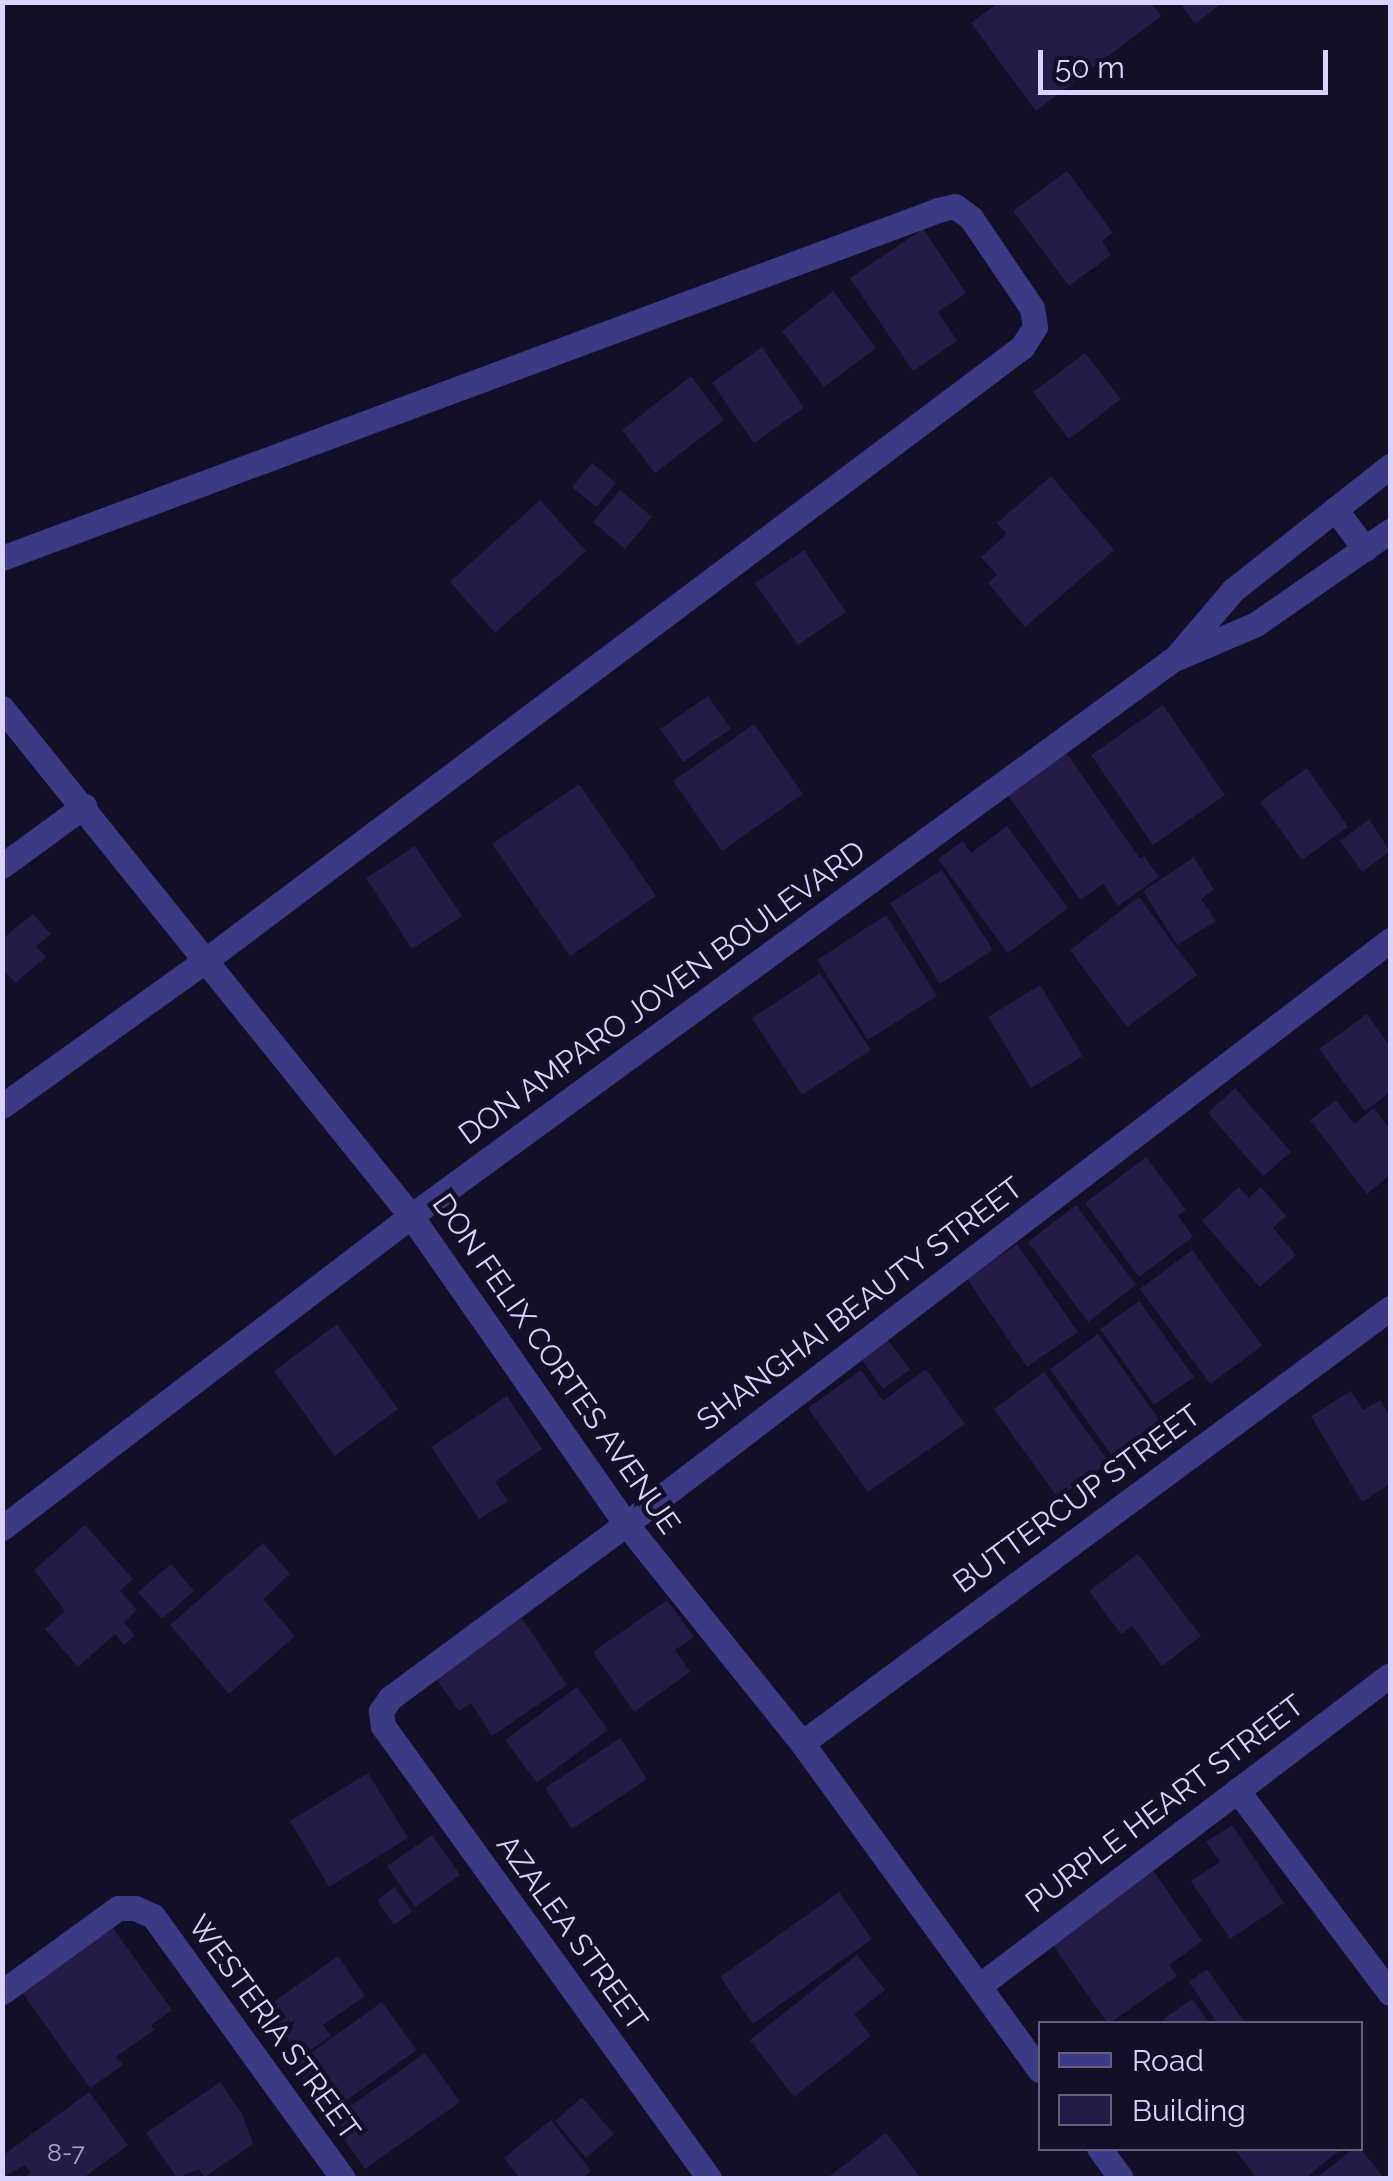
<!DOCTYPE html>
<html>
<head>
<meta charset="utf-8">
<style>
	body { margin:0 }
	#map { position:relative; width:1393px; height:2181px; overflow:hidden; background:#130f26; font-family:Raleway,sans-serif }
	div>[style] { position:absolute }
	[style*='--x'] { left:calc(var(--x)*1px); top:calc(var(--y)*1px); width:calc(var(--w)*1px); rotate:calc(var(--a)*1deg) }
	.building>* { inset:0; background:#241b47 }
	.minor>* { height:25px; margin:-12.5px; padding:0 12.5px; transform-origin:12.5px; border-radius:12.5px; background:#3d3a85 }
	span { translate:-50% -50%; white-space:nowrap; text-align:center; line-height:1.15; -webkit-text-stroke:9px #130f26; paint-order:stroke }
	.number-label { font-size:25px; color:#aca6d1 }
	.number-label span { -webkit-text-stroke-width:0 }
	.street-label { font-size:30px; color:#d9d4ff }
	.frame { position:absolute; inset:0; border:5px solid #d9d4ff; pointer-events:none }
	.legend { position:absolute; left:1038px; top:2021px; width:325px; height:130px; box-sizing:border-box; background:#130f26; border:2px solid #625e7d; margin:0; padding:12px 18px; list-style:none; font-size:30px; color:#d9d4ff }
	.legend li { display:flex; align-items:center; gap:20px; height:50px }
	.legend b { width:50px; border:2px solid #625e7d }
	.scale { position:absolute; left:1038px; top:50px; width:290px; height:45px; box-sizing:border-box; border:5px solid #d9d4ff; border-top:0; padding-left:12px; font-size:30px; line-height:35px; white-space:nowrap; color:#d9d4ff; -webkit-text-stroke:8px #130f26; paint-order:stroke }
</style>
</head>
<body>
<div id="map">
	<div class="building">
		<i style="clip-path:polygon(999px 2px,1151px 2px,1161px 16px,1036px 111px,971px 23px)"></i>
		<i style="clip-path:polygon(1179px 2px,1224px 2px,1195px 24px)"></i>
		<i style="clip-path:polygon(1067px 171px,1113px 233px,1102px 241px,1111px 255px,1069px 286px,1013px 211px)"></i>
		<i style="clip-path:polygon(923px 229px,966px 293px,938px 312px,957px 341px,913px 371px,850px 278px)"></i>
		<i style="clip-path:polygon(833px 291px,876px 348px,824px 387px,782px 331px)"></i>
		<i style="clip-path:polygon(762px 347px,804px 408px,754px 443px,712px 383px)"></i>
		<i style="clip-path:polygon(1085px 353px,1121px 399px,1069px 439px,1033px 392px)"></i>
		<i style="clip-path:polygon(691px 376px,724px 420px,655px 473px,622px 430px)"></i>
		<i style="clip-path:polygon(592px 463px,616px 483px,596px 507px,572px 487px)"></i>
		<i style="clip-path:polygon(1051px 476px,1114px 550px,1025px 627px,988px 583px,997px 575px,981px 557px,1007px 534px,997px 523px)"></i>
		<i style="clip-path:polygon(620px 490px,652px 517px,625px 549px,593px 522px)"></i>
		<i style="clip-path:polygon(540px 500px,586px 551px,495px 633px,450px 582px)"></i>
		<i style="clip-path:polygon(804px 550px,846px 612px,798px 645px,755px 583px)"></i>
		<i style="clip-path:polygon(708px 696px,731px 729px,683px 762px,660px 729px)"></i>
		<i style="clip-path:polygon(1163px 705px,1225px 795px,1153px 845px,1091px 755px)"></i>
		<i style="clip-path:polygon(754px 724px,803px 794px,722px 851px,673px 781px)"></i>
		<i style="clip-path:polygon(1065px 751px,1140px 859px,1144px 856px,1159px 877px,1118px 906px,1103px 884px,1080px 900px,1006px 792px)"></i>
		<i style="clip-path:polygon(1307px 768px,1348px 827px,1302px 860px,1260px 802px)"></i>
		<i style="clip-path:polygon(579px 784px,656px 896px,570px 956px,492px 844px)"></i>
		<i style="clip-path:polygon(1369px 819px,1390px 851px,1362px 872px,1340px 841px)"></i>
		<i style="clip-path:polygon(1007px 826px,1068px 908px,1008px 953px,938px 859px,963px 841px,971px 853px)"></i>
		<i style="clip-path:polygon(415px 846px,462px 916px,412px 949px,366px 878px)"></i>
		<i style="clip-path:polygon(1194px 857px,1214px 890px,1201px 899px,1216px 921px,1177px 945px,1143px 891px)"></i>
		<i style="clip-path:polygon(942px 870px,993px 950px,940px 984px,890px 903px)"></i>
		<i style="clip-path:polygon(1139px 897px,1197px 975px,1127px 1027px,1070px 950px)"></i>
		<i style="clip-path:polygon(33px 914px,51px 934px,36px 946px,46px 957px,15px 983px,2px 968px,2px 939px)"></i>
		<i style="clip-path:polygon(886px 915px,937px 996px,868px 1040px,817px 960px)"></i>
		<i style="clip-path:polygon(820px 973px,871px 1050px,802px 1095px,752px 1018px)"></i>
		<i style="clip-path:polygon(1040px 985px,1083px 1056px,1031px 1088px,988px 1017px)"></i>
		<i style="clip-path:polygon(1367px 1014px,1390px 1046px,1390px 1092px,1365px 1111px,1319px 1049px)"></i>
		<i style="clip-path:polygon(1235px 1088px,1291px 1152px,1263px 1176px,1208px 1113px)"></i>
		<i style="clip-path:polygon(1336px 1100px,1354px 1124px,1374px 1108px,1390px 1129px,1390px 1175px,1367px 1194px,1310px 1120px)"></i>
		<i style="clip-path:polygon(1146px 1157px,1186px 1210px,1178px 1216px,1193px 1237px,1139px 1277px,1085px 1203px)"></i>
		<i style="clip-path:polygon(1239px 1187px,1249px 1198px,1261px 1187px,1286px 1216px,1273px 1228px,1296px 1255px,1260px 1287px,1202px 1221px)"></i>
		<i style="clip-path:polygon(1076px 1205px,1136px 1285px,1088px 1322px,1028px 1242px)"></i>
		<i style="clip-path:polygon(1017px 1244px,1078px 1332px,1027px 1367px,967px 1279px)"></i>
		<i style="clip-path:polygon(1192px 1250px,1262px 1346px,1210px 1384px,1140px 1289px)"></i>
		<i style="clip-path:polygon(1139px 1301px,1194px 1377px,1154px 1405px,1100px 1329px)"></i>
		<i style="clip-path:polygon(337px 1324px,398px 1409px,335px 1456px,274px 1371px)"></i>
		<i style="clip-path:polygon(1098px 1334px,1160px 1421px,1112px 1456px,1050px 1369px)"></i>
		<i style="clip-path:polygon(888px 1340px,910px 1370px,883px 1389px,861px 1359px)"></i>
		<i style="clip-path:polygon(926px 1369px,965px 1424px,868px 1492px,808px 1408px,861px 1370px,883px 1401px)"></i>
		<i style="clip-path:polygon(1044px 1372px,1109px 1462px,1058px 1498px,994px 1409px)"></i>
		<i style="clip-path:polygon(1351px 1391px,1363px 1410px,1380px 1400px,1390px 1417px,1390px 1484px,1362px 1502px,1311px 1416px)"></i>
		<i style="clip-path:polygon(507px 1396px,542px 1449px,495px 1482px,508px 1501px,479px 1519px,431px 1447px)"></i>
		<i style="clip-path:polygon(85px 1525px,133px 1579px,120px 1591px,137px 1610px,124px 1622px,135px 1636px,124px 1645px,115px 1634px,78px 1667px,45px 1629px,65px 1611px,34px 1570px)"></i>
		<i style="clip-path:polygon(263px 1543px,290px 1574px,263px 1599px,295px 1636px,229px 1694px,170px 1625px)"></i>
		<i style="clip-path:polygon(1138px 1554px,1201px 1636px,1162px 1666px,1132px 1626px,1121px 1634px,1089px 1591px)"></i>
		<i style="clip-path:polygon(171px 1564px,194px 1591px,162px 1619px,138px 1592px)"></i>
		<i style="clip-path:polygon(667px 1600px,694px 1637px,675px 1650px,690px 1672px,634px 1712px,593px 1652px)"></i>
		<i style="clip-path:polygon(522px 1618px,567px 1685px,492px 1736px,471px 1703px,459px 1711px,435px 1677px)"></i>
		<i style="clip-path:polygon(577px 1687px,608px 1730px,537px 1783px,505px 1740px)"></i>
		<i style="clip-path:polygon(620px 1738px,647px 1779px,572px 1829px,545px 1788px)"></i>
		<i style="clip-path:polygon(368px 1773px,408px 1838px,329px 1887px,290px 1821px)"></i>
		<i style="clip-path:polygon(1232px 1825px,1284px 1903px,1230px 1939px,1191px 1881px,1220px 1862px,1206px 1842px)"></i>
		<i style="clip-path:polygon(432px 1835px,460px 1875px,415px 1907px,387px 1866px)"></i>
		<i style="clip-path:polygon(1152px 1869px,1202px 1941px,1169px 1965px,1177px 1976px,1108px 2024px,1050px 1941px)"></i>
		<i style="clip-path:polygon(395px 1887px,412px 1912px,394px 1925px,377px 1900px)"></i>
		<i style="clip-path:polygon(839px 1892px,872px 1939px,753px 2024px,720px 1977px)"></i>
		<i style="clip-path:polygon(112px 1927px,172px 2010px,151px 2025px,154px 2030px,116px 2057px,123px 2065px,90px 2088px,22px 1992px)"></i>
		<i style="clip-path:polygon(857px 1955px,885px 1990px,854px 2014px,871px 2036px,794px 2097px,750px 2040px)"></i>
		<i style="clip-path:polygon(338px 1956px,365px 1996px,323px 2025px,331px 2036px,300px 2057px,266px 2007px)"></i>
		<i style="clip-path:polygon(1207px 1969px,1246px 2024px,1218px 2024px,1189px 1982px)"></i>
		<i style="clip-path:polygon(1192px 1999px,1210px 2024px,1166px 2024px,1163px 2019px)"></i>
		<i style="clip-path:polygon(382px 2002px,417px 2050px,337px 2107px,314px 2074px,305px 2081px,294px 2065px)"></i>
		<i style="clip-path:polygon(425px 2053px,460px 2102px,365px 2169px,331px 2120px)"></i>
		<i style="clip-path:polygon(220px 2082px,242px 2114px,253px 2144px,205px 2177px,199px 2169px,177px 2178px,146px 2133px)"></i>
		<i style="clip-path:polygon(89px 2092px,128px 2145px,83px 2178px,23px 2178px,31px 2173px,25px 2165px,2px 2178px,2px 2156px)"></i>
		<i style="clip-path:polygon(582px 2097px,614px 2134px,586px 2158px,555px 2121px)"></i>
		<i style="clip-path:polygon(551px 2120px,591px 2171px,582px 2178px,520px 2178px,504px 2158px)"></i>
		<i style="clip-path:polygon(886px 2133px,921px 2178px,827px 2178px)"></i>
		<i style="clip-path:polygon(1343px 2148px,1305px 2178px,1257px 2178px,1235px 2150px)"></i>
		<i style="clip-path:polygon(1354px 2148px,1360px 2148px,1384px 2178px,1317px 2178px)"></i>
	</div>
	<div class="minor">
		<i style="--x:1335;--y:509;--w:50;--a:53.1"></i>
		<i style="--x:2;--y:558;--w:999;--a:-20.39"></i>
		<i style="--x:938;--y:210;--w:17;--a:-13"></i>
		<i style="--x:955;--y:206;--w:20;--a:37"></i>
		<i style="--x:971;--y:218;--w:109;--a:55.9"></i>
		<i style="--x:1032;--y:308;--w:19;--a:81"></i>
		<i style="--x:1035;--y:327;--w:24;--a:123"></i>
		<i style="--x:1022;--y:347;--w:1021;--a:143.09"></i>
		<i style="--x:206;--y:960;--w:251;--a:144.4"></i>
		<i style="--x:1176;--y:657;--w:88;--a:-49.6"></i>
		<i style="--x:1233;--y:590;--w:200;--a:-38.3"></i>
		<i style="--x:2;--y:708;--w:652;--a:51.16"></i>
		<i style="--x:411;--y:1216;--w:376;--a:55.1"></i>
		<i style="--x:626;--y:1524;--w:281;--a:51.2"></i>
		<i style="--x:802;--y:1743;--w:404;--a:54"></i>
		<i style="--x:2;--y:866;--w:102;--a:-36.2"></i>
		<i style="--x:2;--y:1528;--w:514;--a:-37.34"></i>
		<i style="--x:411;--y:1216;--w:942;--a:-36.15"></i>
		<i style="--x:1172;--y:660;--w:91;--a:-23.2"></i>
		<i style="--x:1256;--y:624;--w:163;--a:-34.8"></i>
		<i style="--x:802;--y:1743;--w:731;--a:-36.49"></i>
		<i style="--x:1237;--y:1790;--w:254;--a:53"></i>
		<i style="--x:979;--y:1986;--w:515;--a:-37.11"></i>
		<i style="--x:2;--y:1992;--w:143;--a:-35.9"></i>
		<i style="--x:118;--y:1908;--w:17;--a:0"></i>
		<i style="--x:135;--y:1908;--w:20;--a:24"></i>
		<i style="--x:153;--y:1916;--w:324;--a:54.1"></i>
		<i style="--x:1099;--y:2148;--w:37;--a:54"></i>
		<i style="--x:709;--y:2178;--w:557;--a:-125.8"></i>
		<i style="--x:383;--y:1726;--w:15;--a:-98"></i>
		<i style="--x:381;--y:1711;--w:16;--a:-55"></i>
		<i style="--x:390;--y:1698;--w:293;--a:-36.4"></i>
		<i style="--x:626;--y:1524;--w:962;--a:-37.39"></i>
	</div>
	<div class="number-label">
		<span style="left:66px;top:2152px">8-7</span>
	</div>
	<div class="street-label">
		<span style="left:662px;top:993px;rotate:-36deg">DON AMPARO JOVEN BOULEVARD</span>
		<span style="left:860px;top:1304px;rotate:-37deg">SHANGHAI BEAUTY STREET</span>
		<span style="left:556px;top:1364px;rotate:55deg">DON FELIX CORTES AVENUE</span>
		<span style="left:1077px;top:1499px;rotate:-36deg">BUTTERCUP STREET</span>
		<span style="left:1165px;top:1804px;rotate:-37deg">PURPLE HEART STREET</span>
		<span style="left:572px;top:1933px;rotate:54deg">AZALEA STREET</span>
		<span style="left:274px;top:2028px;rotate:54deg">WESTERIA STREET</span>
	</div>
	<div class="frame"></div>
	<ul class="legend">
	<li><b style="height:12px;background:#3d3a85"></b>Road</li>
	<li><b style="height:28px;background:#241b47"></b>Building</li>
	</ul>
	<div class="scale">50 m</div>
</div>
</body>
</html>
